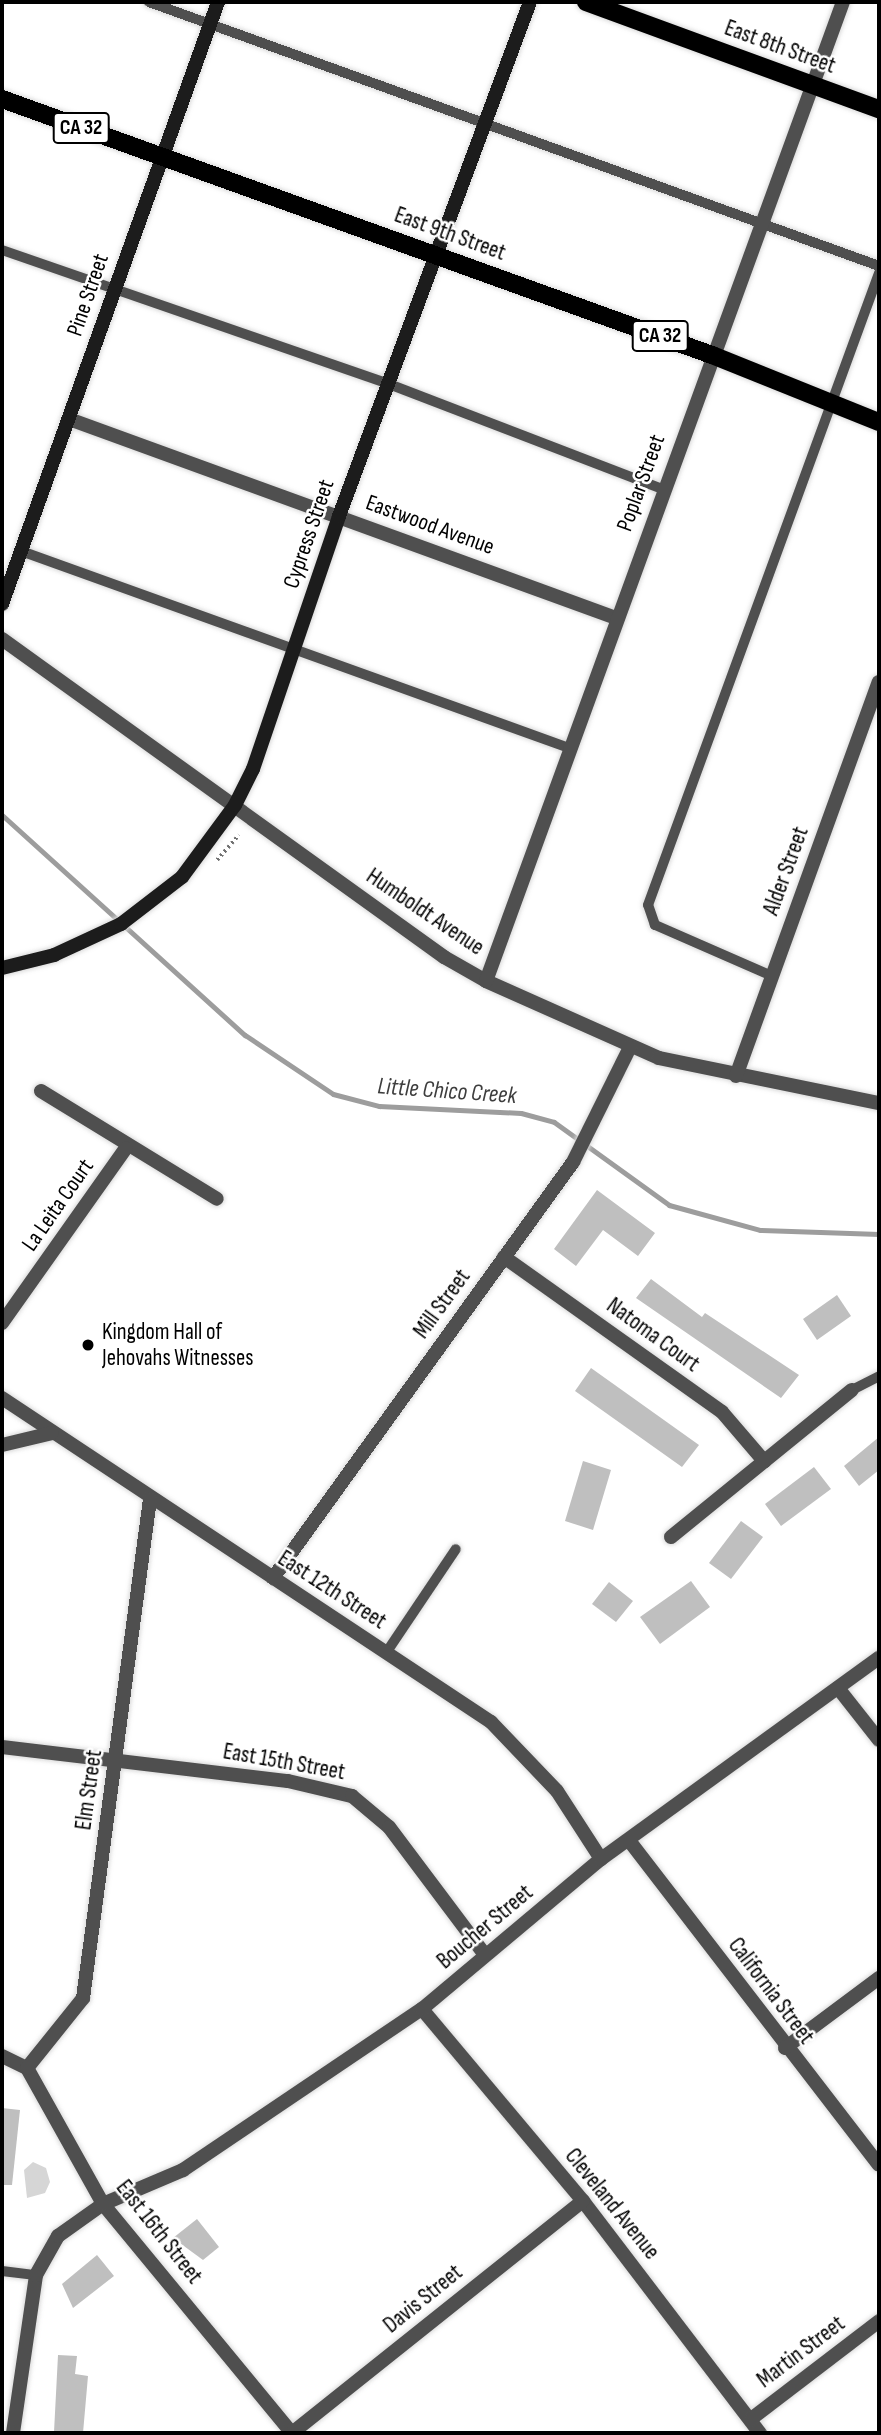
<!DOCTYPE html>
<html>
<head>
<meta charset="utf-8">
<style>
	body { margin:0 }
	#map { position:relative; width:881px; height:2435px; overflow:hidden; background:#fff; font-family:"Sofia Sans Condensed",sans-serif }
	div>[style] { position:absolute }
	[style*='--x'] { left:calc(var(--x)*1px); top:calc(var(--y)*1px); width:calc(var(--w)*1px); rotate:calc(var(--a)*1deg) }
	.green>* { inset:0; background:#d6d6d6 }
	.stream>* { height:5px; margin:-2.5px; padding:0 2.5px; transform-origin:2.5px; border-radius:2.5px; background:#9d9d9d }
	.building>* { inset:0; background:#bfbfbf }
	.path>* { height:3.5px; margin-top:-1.75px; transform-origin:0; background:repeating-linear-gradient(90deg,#717171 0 2px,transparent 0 5.5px) }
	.roads { filter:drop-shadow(0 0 2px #dbdbdb) drop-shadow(0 0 2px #dbdbdb) }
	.lane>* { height:10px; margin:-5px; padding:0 5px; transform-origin:5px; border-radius:5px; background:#4f4f4f }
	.street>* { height:14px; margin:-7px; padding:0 7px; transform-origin:7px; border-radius:7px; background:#4f4f4f }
	.secondary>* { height:14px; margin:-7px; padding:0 7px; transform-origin:7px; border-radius:7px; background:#1c1c1c }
	.primary>* { height:18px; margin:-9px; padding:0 9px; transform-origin:9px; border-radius:9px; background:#000 }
	.dots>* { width:19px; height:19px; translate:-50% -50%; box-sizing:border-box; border:4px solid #fff; border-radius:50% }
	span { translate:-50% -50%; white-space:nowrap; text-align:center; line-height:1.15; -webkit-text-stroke:5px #fff; paint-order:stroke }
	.shield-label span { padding:2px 5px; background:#fff; border:2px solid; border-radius:5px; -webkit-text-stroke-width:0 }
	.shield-label { font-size:21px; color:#000; font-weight:700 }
	.street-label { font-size:23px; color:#000 }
	.poi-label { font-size:23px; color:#000 }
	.left { translate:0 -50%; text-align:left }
	.water-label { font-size:24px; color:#3e3e3e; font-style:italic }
	.frame { position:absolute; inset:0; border:4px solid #000; pointer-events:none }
</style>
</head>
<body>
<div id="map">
	<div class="green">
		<i style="clip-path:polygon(33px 2162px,46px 2168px,50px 2182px,45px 2193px,27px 2198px,24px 2170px)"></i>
	</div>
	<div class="stream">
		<i style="--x:2;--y:815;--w:328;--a:42.2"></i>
		<i style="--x:245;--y:1035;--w:106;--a:33.8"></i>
		<i style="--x:333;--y:1094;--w:48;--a:14.6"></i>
		<i style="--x:379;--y:1106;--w:142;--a:2.8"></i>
		<i style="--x:521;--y:1113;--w:34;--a:15"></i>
		<i style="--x:554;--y:1122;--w:142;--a:35.8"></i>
		<i style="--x:669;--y:1205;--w:94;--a:15.4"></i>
		<i style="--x:760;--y:1230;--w:119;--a:1.9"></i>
	</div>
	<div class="building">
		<i style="clip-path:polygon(597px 1190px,655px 1233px,638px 1256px,603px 1230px,576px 1266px,554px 1249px)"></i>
		<i style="clip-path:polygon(651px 1279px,702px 1317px,705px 1313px,799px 1375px,781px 1398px,636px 1298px)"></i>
		<i style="clip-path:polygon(837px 1295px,851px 1316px,817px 1340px,803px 1319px)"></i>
		<i style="clip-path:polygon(591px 1368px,699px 1445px,682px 1467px,575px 1391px)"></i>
		<i style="clip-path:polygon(879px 1437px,879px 1470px,859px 1486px,844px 1466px)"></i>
		<i style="clip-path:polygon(583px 1461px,611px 1470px,593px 1530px,565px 1521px)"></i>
		<i style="clip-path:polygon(814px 1467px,831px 1489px,781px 1526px,765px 1504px)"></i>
		<i style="clip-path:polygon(741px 1521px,763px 1537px,731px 1579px,709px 1563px)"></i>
		<i style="clip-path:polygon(691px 1581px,710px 1607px,660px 1644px,640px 1617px)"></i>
		<i style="clip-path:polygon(609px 1582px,633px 1601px,616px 1622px,592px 1604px)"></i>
		<i style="clip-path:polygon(2px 2108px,20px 2110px,12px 2185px,2px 2185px)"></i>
		<i style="clip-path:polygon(197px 2219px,219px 2247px,203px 2260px,173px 2238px)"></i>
		<i style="clip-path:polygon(97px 2255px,114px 2276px,73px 2308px,62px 2284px)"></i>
		<i style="clip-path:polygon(58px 2355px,77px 2356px,75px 2374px,88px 2376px,83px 2433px,54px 2432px)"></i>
	</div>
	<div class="path">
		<i style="--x:217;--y:860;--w:33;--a:-49"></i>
	</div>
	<div class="roads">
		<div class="lane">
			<i style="--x:149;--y:2;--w:776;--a:19.88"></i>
			<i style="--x:2;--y:250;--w:410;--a:19.1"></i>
			<i style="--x:389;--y:384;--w:293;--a:21"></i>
			<i style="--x:21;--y:551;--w:582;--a:19.77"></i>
			<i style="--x:772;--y:976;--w:128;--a:-156.4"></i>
			<i style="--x:655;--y:925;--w:21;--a:-109"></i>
			<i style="--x:648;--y:905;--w:673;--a:-69.92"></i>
			<i style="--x:852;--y:1390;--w:30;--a:-27"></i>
			<i style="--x:386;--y:1653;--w:125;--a:-56.1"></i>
			<i style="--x:2;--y:2271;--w:34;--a:7"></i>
		</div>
		<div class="street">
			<i style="--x:69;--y:419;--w:582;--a:19.99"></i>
			<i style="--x:2;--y:639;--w:545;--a:35.73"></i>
			<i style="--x:444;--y:957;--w:48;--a:29.7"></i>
			<i style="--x:486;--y:981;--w:189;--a:24"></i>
			<i style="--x:659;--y:1058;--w:225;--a:11.6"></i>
			<i style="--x:486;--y:981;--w:1042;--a:-69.97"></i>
			<i style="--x:736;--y:1076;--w:419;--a:-70.1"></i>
			<i style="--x:41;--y:1091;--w:206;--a:31.5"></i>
			<i style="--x:504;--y:1257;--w:267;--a:35.4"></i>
			<i style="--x:722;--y:1412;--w:65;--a:49.4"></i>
			<i style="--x:2;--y:1323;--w:214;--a:-54.7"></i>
			<i style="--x:2;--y:1398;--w:587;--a:33.53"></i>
			<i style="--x:491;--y:1722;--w:95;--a:46.3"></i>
			<i style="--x:557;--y:1791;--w:81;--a:57.1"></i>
			<i style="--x:2;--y:1445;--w:51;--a:-13.5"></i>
			<i style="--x:671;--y:1537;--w:233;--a:-39.1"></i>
			<i style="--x:273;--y:1578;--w:513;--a:-54.2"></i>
			<i style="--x:573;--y:1162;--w:128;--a:-63.6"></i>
			<i style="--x:838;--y:1688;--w:66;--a:51.7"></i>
			<i style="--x:2;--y:1747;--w:288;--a:6.8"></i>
			<i style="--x:288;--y:1781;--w:66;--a:13.2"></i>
			<i style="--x:352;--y:1796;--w:48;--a:40"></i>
			<i style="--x:389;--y:1827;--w:160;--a:53.1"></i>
			<i style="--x:631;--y:1843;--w:406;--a:52.4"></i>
			<i style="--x:422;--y:2009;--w:251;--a:50"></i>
			<i style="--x:583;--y:2201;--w:292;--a:52.7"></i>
			<i style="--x:785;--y:2048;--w:117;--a:-36.7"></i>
			<i style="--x:2;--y:2056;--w:28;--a:26"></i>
			<i style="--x:27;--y:2068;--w:156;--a:60.8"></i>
			<i style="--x:103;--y:2204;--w:297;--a:50.5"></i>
			<i style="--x:27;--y:2068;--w:90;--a:-51.3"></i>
			<i style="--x:83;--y:1998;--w:503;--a:-82.35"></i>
			<i style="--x:751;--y:2419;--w:161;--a:-37.4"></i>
			<i style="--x:13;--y:2433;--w:160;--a:-81.7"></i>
			<i style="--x:36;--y:2275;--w:45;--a:-60.6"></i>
			<i style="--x:58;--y:2236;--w:55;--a:-35.4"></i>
			<i style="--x:103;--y:2204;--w:87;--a:-23"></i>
			<i style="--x:183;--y:2170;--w:288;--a:-34"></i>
			<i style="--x:422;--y:2009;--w:234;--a:-40"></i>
			<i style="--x:601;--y:1859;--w:343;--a:-35.9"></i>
			<i style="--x:292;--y:2433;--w:372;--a:-38.6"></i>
		</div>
		<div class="secondary">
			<i style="--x:2;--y:604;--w:640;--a:-70.26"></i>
			<i style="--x:2;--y:968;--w:54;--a:-14"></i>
			<i style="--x:54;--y:955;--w:74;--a:-24.8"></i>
			<i style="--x:121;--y:924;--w:77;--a:-37.6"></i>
			<i style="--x:182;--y:877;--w:89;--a:-53.6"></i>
			<i style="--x:235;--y:805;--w:40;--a:-63.4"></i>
			<i style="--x:253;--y:769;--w:267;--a:-71.2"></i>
			<i style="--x:339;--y:516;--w:548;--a:-69.62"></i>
		</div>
		<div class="primary">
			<i style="--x:586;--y:2;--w:312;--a:20.1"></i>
			<i style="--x:2;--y:99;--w:755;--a:19.83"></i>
			<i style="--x:712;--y:355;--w:180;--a:21.9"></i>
		</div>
	</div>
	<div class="dots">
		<i style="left:88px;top:1345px;background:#000"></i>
	</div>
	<div class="shield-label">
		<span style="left:81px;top:128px">CA 32</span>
		<span style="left:660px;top:336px">CA 32</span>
	</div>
	<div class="street-label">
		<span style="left:780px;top:47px;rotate:20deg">East 8th Street</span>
		<span style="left:450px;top:234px;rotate:20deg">East 9th Street</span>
		<span style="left:88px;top:295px;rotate:-71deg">Pine Street</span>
		<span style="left:641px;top:483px;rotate:-70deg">Poplar Street</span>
		<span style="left:430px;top:525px;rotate:20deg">Eastwood Avenue</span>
		<span style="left:309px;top:534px;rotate:-71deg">Cypress Street</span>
		<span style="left:786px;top:871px;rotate:-70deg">Alder Street</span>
		<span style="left:425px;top:912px;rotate:34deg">Humboldt Avenue</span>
		<span style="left:58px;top:1205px;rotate:-55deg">La Leita Court</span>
		<span style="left:442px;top:1304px;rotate:-54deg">Mill Street</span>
		<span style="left:653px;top:1335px;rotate:36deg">Natoma Court</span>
		<span style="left:332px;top:1590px;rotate:33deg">East 12th Street</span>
		<span style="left:284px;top:1762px;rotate:10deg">East 15th Street</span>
		<span style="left:89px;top:1790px;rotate:-82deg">Elm Street</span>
		<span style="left:485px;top:1927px;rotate:-40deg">Boucher Street</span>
		<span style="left:771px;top:1991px;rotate:53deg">California Street</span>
		<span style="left:612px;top:2204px;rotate:51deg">Cleveland Avenue</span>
		<span style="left:159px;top:2232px;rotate:52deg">East 16th Street</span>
		<span style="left:423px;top:2299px;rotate:-39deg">Davis Street</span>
		<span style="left:801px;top:2352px;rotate:-37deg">Martin Street</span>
	</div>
	<div class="poi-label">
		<span class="left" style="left:102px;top:1345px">Kingdom Hall of<br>Jehovahs Witnesses</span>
	</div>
	<div class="water-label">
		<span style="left:447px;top:1091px;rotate:4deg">Little Chico Creek</span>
	</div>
	<div class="frame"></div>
</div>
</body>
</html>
